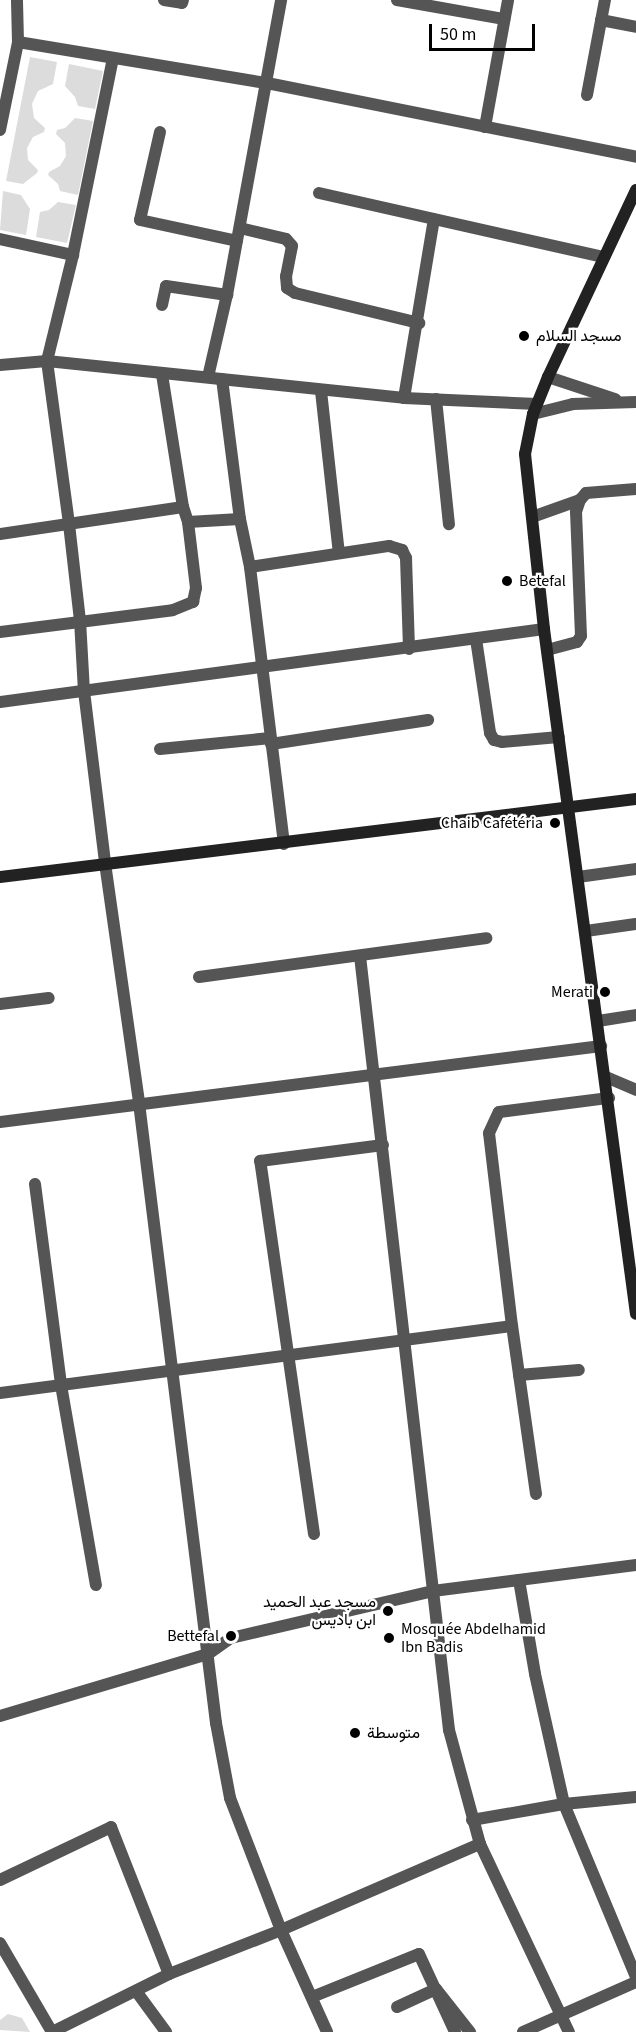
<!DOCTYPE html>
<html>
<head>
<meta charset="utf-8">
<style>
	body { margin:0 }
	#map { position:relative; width:636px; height:2032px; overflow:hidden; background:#fff; font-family:"Source Sans 3",Vazirmatn,sans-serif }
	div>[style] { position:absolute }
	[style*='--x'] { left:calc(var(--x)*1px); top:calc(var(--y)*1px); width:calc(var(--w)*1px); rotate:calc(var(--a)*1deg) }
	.green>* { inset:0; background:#dcdcdc }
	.street>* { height:12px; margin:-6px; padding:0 6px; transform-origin:6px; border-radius:6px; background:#555 }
	.secondary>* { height:12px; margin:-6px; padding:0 6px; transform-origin:6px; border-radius:6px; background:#222 }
	.dots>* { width:16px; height:16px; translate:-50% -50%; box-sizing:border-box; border:3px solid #fff; border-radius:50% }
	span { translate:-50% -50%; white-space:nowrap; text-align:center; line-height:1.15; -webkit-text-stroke:4.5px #fff; paint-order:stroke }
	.poi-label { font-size:16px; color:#000 }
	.left { translate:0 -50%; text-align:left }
	.right { translate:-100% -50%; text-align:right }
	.scale { position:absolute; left:429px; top:24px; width:106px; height:27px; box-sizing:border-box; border:3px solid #000; border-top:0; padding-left:8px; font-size:18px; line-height:21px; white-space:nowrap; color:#000; -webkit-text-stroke:4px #fff; paint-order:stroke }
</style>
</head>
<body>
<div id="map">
	<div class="green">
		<i style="clip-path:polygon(30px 57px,57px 62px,53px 84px,38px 91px,32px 104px,34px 118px,45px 128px,44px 132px,33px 137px,27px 148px,28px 160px,38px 170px,37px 173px,23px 184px,6px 181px)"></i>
		<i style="clip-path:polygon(69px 64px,103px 71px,95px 109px,78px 106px,75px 97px,65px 86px)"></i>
		<i style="clip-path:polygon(75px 118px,93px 121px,78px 195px,60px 191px,58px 184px,48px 175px,49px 172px,60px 166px,66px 156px,65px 143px,56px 134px,57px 130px,65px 128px)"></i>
		<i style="clip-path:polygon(3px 191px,21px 195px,30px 209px,26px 235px,0 230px)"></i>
		<i style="clip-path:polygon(58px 202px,76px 205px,67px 243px,36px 237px,40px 212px,49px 210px)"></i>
		<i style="clip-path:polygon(8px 2014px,22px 2018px,30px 2032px,0 2030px,0 2020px)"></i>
	</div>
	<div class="street">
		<i style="--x:164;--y:0;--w:18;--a:9"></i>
		<i style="--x:182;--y:3;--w:3;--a:-72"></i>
		<i style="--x:397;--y:0;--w:109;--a:10.1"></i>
		<i style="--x:601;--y:20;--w:36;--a:11"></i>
		<i style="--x:18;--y:42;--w:252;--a:9.4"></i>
		<i style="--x:267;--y:83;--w:376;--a:11.3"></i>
		<i style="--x:113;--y:58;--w:201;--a:101.5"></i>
		<i style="--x:73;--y:255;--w:109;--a:103.8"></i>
		<i style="--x:47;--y:361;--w:164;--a:82.3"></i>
		<i style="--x:69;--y:524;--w:97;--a:83.5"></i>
		<i style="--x:80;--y:620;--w:71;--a:86.8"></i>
		<i style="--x:84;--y:691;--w:173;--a:83"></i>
		<i style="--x:105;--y:863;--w:242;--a:81.9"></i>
		<i style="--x:139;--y:1103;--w:625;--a:82.92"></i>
		<i style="--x:216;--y:1723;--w:76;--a:79.4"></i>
		<i style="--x:230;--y:1798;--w:142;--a:68.9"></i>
		<i style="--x:281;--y:1930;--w:112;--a:65.7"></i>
		<i style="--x:587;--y:95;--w:97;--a:-79.3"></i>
		<i style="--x:485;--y:127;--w:129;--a:-79.7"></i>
		<i style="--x:0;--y:130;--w:90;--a:-78.4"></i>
		<i style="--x:18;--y:42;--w:42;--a:-91.4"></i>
		<i style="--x:160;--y:132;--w:90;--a:102.8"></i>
		<i style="--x:140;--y:220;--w:99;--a:12.2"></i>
		<i style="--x:319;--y:193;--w:292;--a:12.7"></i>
		<i style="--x:240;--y:228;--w:47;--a:13.4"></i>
		<i style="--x:286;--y:239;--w:9;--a:49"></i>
		<i style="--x:292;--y:246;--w:31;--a:101"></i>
		<i style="--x:286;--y:276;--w:12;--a:85"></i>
		<i style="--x:287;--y:288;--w:9;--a:32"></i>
		<i style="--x:295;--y:293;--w:128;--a:13.6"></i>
		<i style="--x:0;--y:239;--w:75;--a:12.4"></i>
		<i style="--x:162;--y:305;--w:19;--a:-78"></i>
		<i style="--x:166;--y:286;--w:62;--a:8.4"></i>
		<i style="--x:0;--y:365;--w:47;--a:-4.9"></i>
		<i style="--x:47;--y:361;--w:359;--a:5.9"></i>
		<i style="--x:404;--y:398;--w:133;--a:2.6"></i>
		<i style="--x:208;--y:377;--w:84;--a:-77"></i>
		<i style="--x:227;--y:295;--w:300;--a:-79.6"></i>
		<i style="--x:548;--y:377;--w:71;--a:18.2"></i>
		<i style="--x:222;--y:379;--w:141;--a:82.7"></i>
		<i style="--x:240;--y:519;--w:49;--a:78.2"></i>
		<i style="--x:250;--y:567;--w:279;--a:83"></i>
		<i style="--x:321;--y:391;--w:163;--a:83.7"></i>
		<i style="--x:404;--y:398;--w:181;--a:-80.5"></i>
		<i style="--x:436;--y:399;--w:126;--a:84.1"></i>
		<i style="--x:533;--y:414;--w:41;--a:-14"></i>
		<i style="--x:573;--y:404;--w:63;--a:-1.8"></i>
		<i style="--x:532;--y:517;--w:51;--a:-19.5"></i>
		<i style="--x:188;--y:522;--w:52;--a:-3.3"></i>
		<i style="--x:0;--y:534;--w:185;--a:-8.4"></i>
		<i style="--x:250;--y:567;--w:141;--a:-8.6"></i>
		<i style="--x:389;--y:546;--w:14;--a:17"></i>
		<i style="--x:402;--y:550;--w:9;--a:63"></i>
		<i style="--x:406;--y:558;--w:91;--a:88.1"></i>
		<i style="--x:0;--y:632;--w:174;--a:-7.2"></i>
		<i style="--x:173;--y:610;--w:22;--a:-22"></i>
		<i style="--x:193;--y:602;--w:14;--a:-78"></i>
		<i style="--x:196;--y:588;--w:66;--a:-96.9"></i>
		<i style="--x:188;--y:522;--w:16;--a:-108"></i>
		<i style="--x:183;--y:507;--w:135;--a:-99"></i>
		<i style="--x:476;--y:639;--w:95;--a:81.5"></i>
		<i style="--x:490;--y:733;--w:8;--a:60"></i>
		<i style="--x:494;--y:740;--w:8;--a:14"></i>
		<i style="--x:502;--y:742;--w:57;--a:-5"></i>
		<i style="--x:547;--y:650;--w:31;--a:-15"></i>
		<i style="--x:577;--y:642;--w:7;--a:-56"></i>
		<i style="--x:581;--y:636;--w:124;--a:-92.3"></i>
		<i style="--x:576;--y:512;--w:13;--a:-72"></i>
		<i style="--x:580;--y:500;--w:9;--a:-49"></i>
		<i style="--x:586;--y:493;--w:50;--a:-4.6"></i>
		<i style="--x:0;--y:702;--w:549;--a:-7.64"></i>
		<i style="--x:271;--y:744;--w:159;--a:-8.7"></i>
		<i style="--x:160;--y:749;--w:111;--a:-5.7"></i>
		<i style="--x:578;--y:877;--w:59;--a:-7.9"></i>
		<i style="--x:586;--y:931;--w:50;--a:-8"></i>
		<i style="--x:360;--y:956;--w:779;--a:83.44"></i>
		<i style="--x:449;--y:1730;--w:118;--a:74.8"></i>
		<i style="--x:480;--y:1844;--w:208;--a:64.7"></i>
		<i style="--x:199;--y:977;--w:290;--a:-7.7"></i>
		<i style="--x:0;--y:1004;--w:49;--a:-7"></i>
		<i style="--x:598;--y:1021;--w:38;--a:-9"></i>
		<i style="--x:606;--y:1077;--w:33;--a:23"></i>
		<i style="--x:0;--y:1122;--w:606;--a:-7.21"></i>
		<i style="--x:35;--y:1184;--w:203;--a:82.6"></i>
		<i style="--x:61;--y:1385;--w:203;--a:80.1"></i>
		<i style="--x:519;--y:1375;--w:60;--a:-4.8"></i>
		<i style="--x:0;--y:1393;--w:516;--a:-7.46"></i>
		<i style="--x:536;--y:1494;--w:170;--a:-98.1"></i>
		<i style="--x:512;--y:1326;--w:194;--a:-96.8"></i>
		<i style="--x:489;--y:1133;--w:23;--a:-65"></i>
		<i style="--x:499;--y:1112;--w:111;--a:-7.3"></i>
		<i style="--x:314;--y:1534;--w:377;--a:-98.2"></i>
		<i style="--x:260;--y:1161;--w:124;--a:-7.4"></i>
		<i style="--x:519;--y:1580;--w:95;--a:80.3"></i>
		<i style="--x:535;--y:1674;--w:133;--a:77.4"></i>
		<i style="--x:564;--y:1804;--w:187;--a:67.4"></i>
		<i style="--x:0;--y:1716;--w:217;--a:-16.6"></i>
		<i style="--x:208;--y:1654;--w:28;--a:-35"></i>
		<i style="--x:231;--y:1638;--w:207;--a:-13.1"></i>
		<i style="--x:433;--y:1591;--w:205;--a:-7.3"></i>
		<i style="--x:472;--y:1820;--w:93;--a:-9.9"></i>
		<i style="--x:564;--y:1804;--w:72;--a:-5.6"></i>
		<i style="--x:0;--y:1880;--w:123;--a:-25.5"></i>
		<i style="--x:111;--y:1827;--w:158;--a:68.5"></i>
		<i style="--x:0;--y:1943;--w:103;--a:59.7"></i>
		<i style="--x:136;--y:1991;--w:51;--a:53.8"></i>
		<i style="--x:312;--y:1997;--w:115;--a:-21.9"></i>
		<i style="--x:419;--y:1954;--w:86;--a:65.2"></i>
		<i style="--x:397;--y:2007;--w:43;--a:-24.8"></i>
		<i style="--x:436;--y:1989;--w:55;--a:51.7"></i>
		<i style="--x:52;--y:2032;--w:131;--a:-26.4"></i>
		<i style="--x:169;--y:1974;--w:120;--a:-21.4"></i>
		<i style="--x:281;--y:1930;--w:217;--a:-23.4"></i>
		<i style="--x:523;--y:2032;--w:124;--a:-23.9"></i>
	</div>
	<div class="secondary">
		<i style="--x:636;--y:190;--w:207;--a:115.2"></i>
		<i style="--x:548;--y:377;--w:40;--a:112"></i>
		<i style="--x:533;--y:414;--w:41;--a:101.3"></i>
		<i style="--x:525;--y:454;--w:176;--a:83.8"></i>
		<i style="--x:544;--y:629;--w:691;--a:82.35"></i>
		<i style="--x:0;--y:877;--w:641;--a:-6.99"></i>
	</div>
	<div class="dots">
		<i style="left:524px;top:336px;background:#000"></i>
		<i style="left:507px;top:581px;background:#000"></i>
		<i style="left:555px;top:823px;background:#000"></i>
		<i style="left:605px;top:992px;background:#000"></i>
		<i style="left:388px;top:1611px;background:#000"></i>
		<i style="left:231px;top:1636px;background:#000"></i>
		<i style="left:389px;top:1638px;background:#000"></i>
		<i style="left:355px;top:1733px;background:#000"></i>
	</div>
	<div class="poi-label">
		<span class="left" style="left:536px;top:336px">مسجد السلام</span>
		<span class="left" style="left:519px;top:581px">Betefal</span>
		<span class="right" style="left:543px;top:823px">Chaib Cafétéria</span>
		<span class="right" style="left:593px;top:992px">Merati</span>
		<span class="right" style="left:376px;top:1611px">مسجد عبد الحميد<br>ابن باديس</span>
		<span class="left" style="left:401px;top:1638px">Mosquée Abdelhamid<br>Ibn Badis</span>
		<span class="right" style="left:219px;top:1636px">Bettefal</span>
		<span class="left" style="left:367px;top:1733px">متوسطة</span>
	</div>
	<div class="scale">50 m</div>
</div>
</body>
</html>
